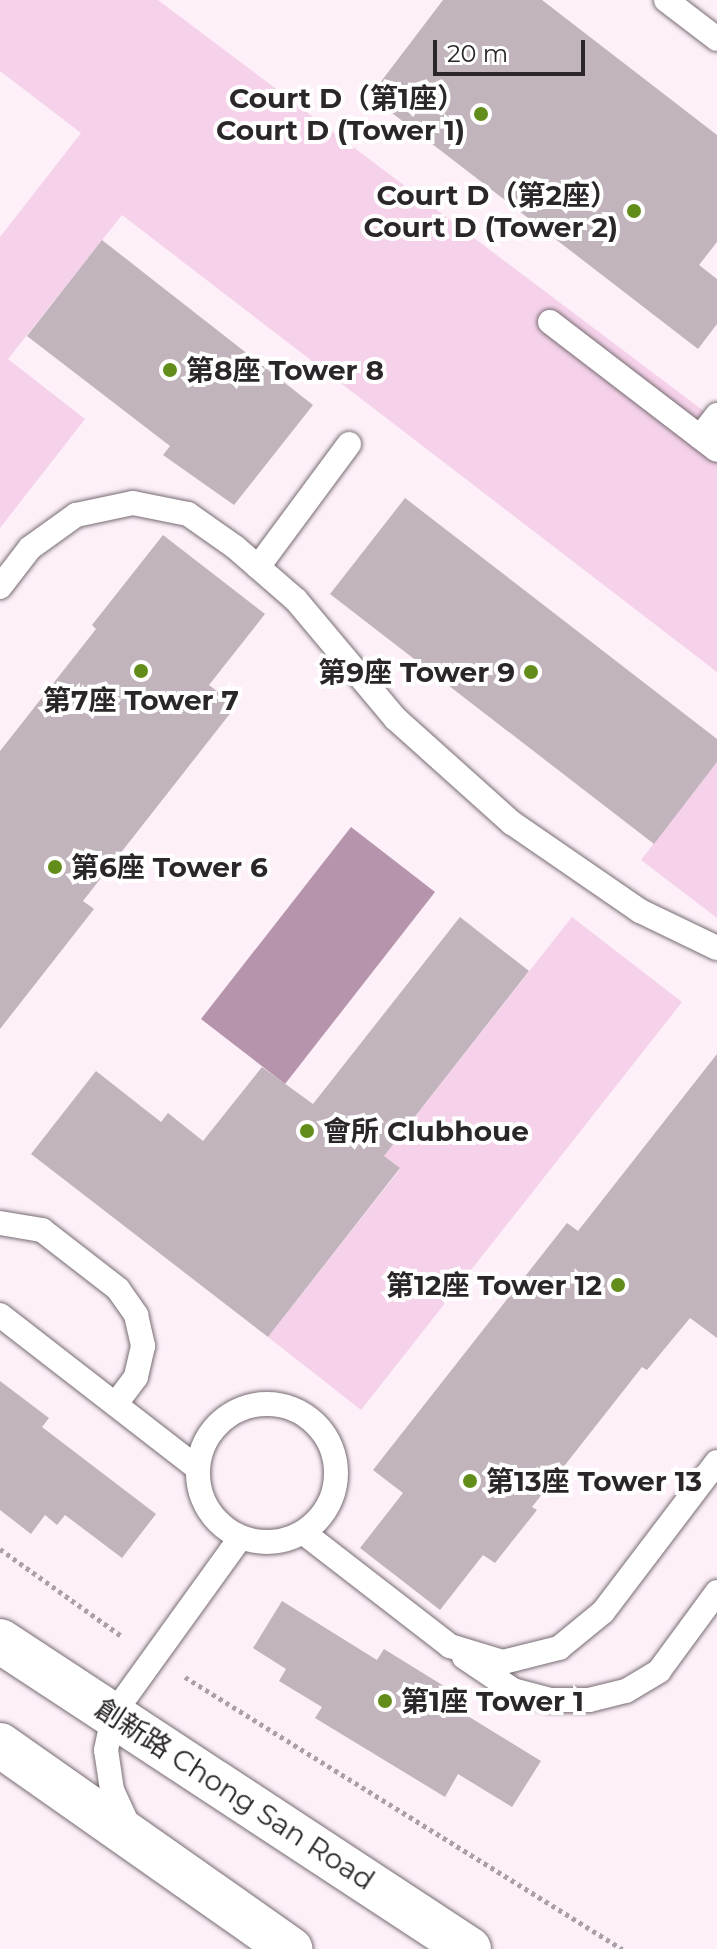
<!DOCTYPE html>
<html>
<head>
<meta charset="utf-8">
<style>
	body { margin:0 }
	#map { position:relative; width:717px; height:1949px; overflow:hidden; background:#fdf0f9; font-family:Montserrat,"Noto Sans TC",sans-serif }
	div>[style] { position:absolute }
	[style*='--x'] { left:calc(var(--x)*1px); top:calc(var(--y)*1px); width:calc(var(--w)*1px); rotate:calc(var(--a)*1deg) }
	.green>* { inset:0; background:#f5d2e9 }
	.water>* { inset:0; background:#b694ab }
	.building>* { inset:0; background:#c1b4bc }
	.path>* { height:5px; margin-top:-2.5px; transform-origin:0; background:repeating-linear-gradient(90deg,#aaa1a8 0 4px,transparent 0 8px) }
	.roads { filter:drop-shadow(0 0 2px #776c73) drop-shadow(0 0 2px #776c73) }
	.service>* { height:24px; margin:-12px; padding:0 12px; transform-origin:12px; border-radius:12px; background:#fff }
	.service>.ring { margin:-12px; padding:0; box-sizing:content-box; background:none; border:24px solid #fff; border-radius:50% }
	.secondary>* { height:44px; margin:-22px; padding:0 22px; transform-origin:22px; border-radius:22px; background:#fff }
	.dots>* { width:22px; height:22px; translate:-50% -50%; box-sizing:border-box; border:4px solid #fff; border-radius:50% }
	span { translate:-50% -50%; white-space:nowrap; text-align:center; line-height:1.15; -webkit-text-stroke:8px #fff; paint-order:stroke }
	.poi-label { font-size:28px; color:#2a2629; font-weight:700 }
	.right { translate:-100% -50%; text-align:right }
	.left { translate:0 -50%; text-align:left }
	.street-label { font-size:28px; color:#2a2629 }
	.scale { position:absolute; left:433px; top:40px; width:152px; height:36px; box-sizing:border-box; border:4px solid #2a2629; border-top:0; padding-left:10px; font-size:24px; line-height:28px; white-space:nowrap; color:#2a2629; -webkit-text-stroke:6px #fff; paint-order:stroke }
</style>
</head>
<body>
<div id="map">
	<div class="green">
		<i style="clip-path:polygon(0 0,158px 0,717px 421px,717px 672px,122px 215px,8px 359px,85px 419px,0 528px,0 237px,81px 133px,0 71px)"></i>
		<i style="clip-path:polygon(717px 762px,717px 918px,641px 860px)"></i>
		<i style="clip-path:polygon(572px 917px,682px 1002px,361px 1410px,268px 1337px,400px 1169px,384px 1156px)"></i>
	</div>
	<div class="water">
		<i style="clip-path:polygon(351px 827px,435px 892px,285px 1084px,201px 1019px)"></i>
	</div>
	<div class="building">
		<i style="clip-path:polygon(443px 0,542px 0,717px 135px,717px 242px,699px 265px,717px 279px,717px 324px,698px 349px,370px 96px)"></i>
		<i style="clip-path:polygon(102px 240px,313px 405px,234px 505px,163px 455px,170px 446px,27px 336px)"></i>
		<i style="clip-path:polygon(405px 498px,717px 739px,717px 762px,654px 844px,330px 594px)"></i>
		<i style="clip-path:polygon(163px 535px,265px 614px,209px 685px,236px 706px,83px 901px,94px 909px,0 1029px,0 751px,96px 629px,92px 625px)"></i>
		<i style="clip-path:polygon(460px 917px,529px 971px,384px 1156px,400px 1168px,268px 1337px,31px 1154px,96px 1071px,161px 1122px,168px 1113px,203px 1141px,262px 1067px,313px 1104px)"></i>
		<i style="clip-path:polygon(717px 1054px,717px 1338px,690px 1318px,647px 1370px,642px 1367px,532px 1507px,537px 1510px,495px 1563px,483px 1555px,440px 1610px,360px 1548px,403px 1493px,373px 1470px,567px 1223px,578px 1231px)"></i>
		<i style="clip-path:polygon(0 1381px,49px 1418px,42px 1427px,156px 1514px,122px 1558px,65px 1515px,57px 1525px,45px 1515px,31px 1534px,0 1510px)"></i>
		<i style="clip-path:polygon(282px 1601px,377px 1660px,384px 1649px,460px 1696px,453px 1707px,541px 1761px,512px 1807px,458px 1774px,445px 1797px,315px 1718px,322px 1707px,279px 1681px,286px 1669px,253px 1648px)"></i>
	</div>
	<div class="path">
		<i style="--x:0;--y:1549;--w:151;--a:35.6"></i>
		<i style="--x:185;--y:1677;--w:515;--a:31.9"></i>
	</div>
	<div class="roads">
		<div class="service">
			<i style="--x:666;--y:0;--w:64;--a:37.4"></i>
			<i style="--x:550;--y:322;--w:210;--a:37.5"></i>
			<i style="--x:700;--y:437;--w:28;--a:-52"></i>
			<i style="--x:258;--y:567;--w:153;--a:-53.5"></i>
			<i style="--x:0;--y:587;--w:49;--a:-52.4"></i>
			<i style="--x:30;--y:548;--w:57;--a:-35.7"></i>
			<i style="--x:76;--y:515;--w:58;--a:-11.9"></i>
			<i style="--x:133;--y:503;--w:56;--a:11.3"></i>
			<i style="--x:188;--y:514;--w:57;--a:35.1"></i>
			<i style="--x:235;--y:547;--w:81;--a:41"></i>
			<i style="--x:296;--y:600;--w:155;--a:50"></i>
			<i style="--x:396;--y:719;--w:156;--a:41.9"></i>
			<i style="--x:512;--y:823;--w:155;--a:34.5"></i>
			<i style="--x:640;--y:911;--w:85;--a:25.7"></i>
			<i style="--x:0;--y:1223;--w:43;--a:9.5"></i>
			<i style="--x:42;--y:1230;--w:96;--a:37.8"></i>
			<i style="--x:118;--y:1289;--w:32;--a:55"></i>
			<i style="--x:136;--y:1315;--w:32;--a:77"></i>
			<i style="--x:143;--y:1346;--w:32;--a:103"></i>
			<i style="--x:136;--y:1377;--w:34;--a:127"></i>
			<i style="--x:0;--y:1315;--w:249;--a:37.8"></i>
			<i class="ring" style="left:198px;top:1404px;width:114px;height:114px"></i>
			<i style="--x:304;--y:1533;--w:185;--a:37.7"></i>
			<i style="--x:450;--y:1646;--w:55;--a:16.8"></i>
			<i style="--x:503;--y:1662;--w:58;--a:-14"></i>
			<i style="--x:559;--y:1648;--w:57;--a:-39.3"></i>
			<i style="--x:603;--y:1612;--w:188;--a:-52.8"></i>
			<i style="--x:464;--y:1657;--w:59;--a:34"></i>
			<i style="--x:513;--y:1690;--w:39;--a:15"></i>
			<i style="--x:551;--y:1700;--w:38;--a:0"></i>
			<i style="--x:589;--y:1700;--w:38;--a:-14"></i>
			<i style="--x:626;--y:1691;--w:39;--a:-31"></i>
			<i style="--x:659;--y:1671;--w:98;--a:-53.7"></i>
			<i style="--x:130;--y:1829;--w:43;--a:-114.8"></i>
			<i style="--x:112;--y:1790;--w:40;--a:-98.5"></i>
			<i style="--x:106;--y:1750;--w:38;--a:-78"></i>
			<i style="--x:114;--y:1713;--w:216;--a:-54.2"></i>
		</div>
		<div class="secondary">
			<i style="--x:0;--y:1641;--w:561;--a:33.29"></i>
			<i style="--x:0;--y:1745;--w:355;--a:35.1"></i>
		</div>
	</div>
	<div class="dots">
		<i style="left:481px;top:114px;background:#638d1b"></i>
		<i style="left:634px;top:211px;background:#638d1b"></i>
		<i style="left:170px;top:370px;background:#638d1b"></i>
		<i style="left:141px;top:671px;background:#638d1b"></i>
		<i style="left:531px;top:672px;background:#638d1b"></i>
		<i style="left:55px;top:867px;background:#638d1b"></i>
		<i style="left:307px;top:1131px;background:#638d1b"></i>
		<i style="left:618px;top:1285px;background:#638d1b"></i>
		<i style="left:470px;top:1481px;background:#638d1b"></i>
		<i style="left:385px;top:1701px;background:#638d1b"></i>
	</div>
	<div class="poi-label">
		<span class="right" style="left:465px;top:114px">Court D（第1座）<br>Court D (Tower 1)</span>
		<span class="right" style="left:618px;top:211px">Court D（第2座）<br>Court D (Tower 2)</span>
		<span class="left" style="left:186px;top:370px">第8座 Tower 8</span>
		<span class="right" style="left:515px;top:672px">第9座 Tower 9</span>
		<span style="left:141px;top:700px">第7座 Tower 7</span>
		<span class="left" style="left:71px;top:867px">第6座 Tower 6</span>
		<span class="left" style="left:323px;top:1131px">會所 Clubhoue</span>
		<span class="right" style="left:602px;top:1285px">第12座 Tower 12</span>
		<span class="left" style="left:486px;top:1481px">第13座 Tower 13</span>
		<span class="left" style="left:401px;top:1701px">第1座 Tower 1</span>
	</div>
	<div class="street-label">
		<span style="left:235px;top:1794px;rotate:33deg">創新路 Chong San Road</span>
	</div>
	<div class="scale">20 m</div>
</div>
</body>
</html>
